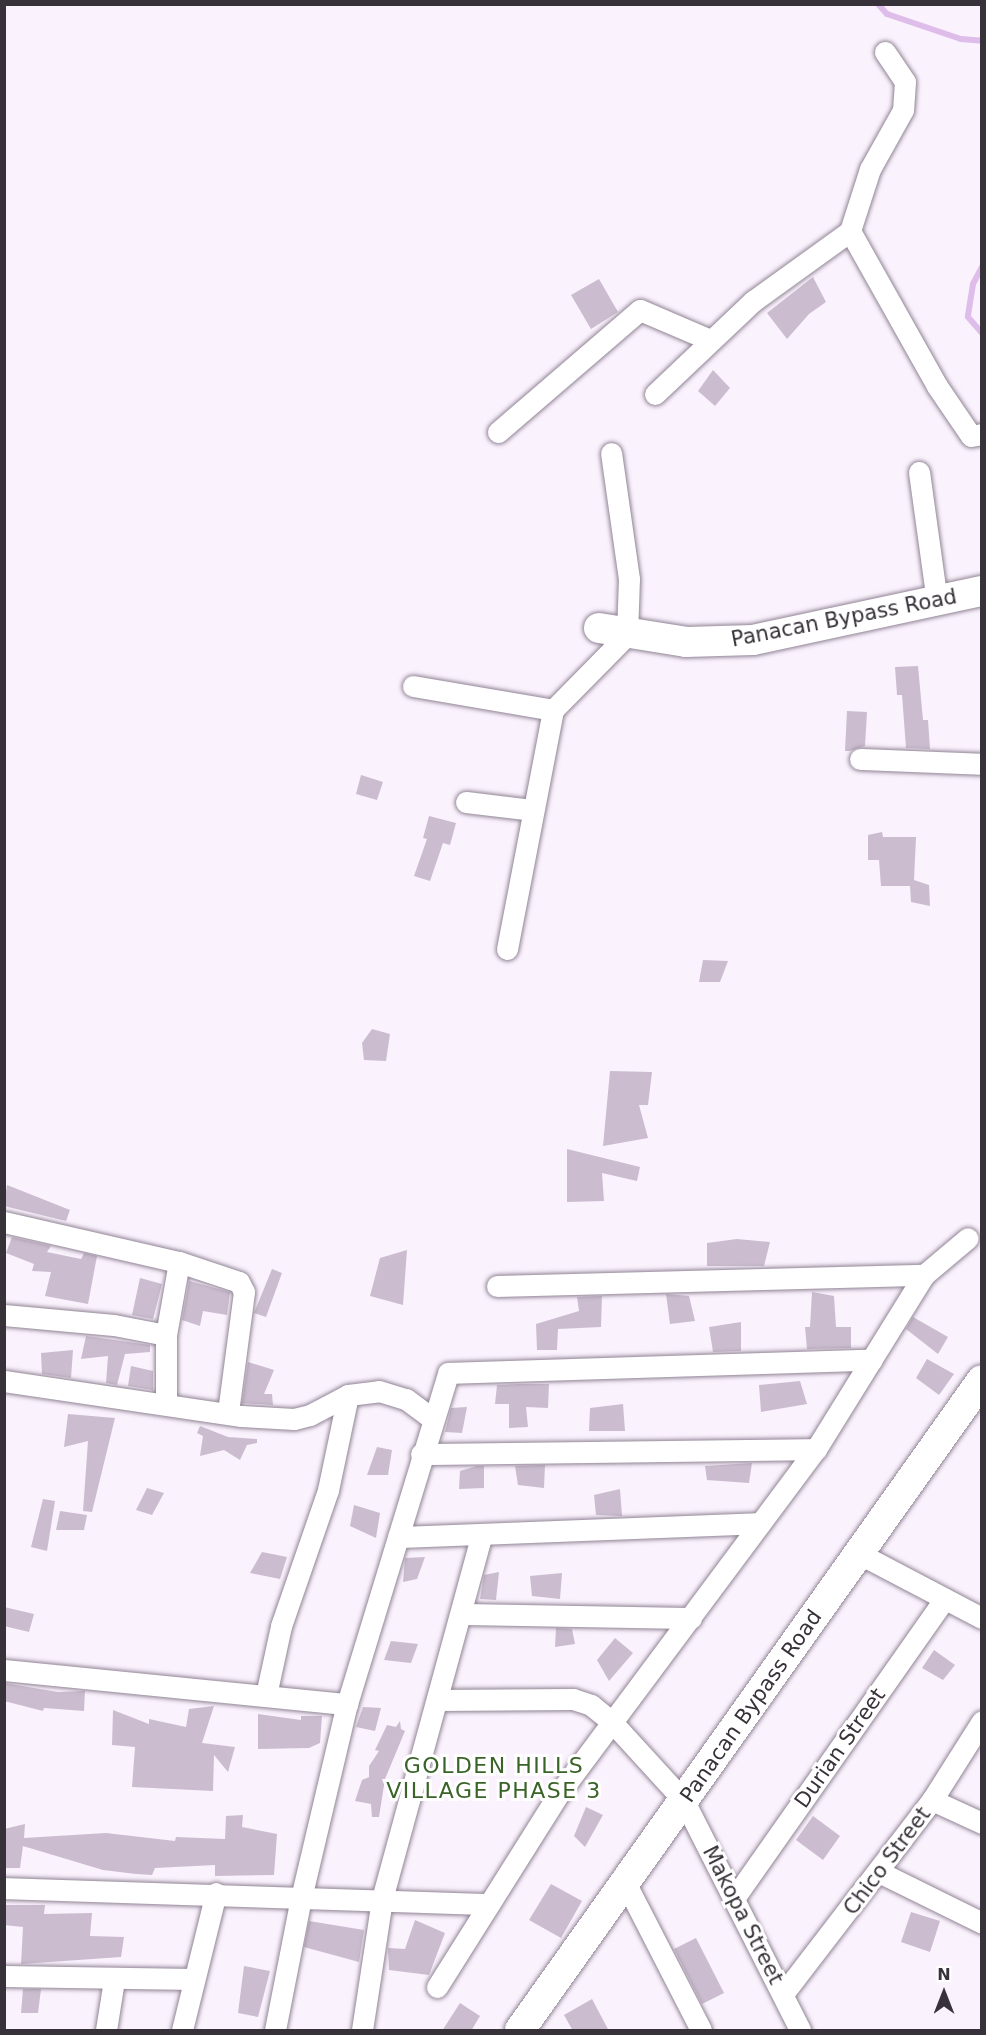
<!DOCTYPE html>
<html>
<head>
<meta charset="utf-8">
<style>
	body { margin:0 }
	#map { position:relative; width:986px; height:2035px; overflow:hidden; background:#faf2fd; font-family:"DejaVu Sans",sans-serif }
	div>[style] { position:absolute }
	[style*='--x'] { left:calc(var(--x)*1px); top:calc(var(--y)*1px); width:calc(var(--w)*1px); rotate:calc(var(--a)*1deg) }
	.stream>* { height:6px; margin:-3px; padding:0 3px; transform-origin:3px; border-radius:3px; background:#dfbdeb }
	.building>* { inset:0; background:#cbbdcf }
	.roads { filter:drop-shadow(0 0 2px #918495) drop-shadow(0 0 2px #918495) }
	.minor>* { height:21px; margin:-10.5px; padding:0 10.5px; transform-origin:10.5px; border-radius:10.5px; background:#fff }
	.secondary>* { height:30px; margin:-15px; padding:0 15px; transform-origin:15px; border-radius:15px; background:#fff }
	span { translate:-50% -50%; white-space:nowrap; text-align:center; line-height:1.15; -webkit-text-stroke:6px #fff; paint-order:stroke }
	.street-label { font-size:21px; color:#373239 }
	.neighbourhood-label { font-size:22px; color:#396328; letter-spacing:1.5px }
	.frame { position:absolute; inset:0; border:6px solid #373239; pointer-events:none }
	.north { position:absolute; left:914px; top:1963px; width:60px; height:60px; -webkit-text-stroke:4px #fff; paint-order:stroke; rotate:0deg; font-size:16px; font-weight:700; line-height:24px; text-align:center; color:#373239 }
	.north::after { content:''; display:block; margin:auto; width:21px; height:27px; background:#373239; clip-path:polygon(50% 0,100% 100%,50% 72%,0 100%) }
</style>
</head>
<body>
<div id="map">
	<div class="stream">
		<i style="--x:878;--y:4;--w:13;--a:48"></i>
		<i style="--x:887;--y:14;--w:78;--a:18.7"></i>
		<i style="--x:961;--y:39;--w:21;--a:5"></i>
		<i style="--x:982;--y:267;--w:19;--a:118"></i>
		<i style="--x:973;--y:284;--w:33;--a:99"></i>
		<i style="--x:968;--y:317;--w:21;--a:49"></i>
	</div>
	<div class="building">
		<i style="clip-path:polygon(813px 277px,826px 302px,809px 314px,787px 339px,767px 313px)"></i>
		<i style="clip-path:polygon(599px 279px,618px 312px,591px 329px,571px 295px)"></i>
		<i style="clip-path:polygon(713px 370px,730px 388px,715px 406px,698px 391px)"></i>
		<i style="clip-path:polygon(918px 666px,923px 720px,928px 720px,930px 749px,906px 748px,902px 695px,897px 695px,895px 667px)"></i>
		<i style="clip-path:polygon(847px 711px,867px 712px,865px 746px,850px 751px,845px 751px)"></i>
		<i style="clip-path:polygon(361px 775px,383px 782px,377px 800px,356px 794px)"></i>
		<i style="clip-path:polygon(429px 816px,456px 823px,450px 845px,443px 843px,430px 881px,414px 876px,427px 839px,423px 838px)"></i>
		<i style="clip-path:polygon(882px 832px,883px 837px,916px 837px,914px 880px,929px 885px,930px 906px,911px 902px,910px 886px,881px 886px,879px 860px,868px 860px,868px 835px)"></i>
		<i style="clip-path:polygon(703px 960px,728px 961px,720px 982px,699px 982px)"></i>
		<i style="clip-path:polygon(372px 1029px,390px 1034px,386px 1061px,364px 1060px,362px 1043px)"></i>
		<i style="clip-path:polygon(610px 1071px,652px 1072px,648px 1105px,639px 1105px,648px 1138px,603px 1146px)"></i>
		<i style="clip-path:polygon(567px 1149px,640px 1167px,637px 1181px,602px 1173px,604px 1201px,567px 1202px)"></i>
		<i style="clip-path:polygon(7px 1185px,70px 1210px,66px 1221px,4px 1206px)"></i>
		<i style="clip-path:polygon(12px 1237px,51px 1246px,47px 1252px,81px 1259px,84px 1253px,97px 1256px,88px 1304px,45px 1296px,51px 1272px,32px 1271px,34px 1264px,6px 1253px)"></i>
		<i style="clip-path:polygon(737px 1239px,770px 1242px,764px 1266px,707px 1266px,707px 1243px)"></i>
		<i style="clip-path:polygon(407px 1250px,403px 1305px,370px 1296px,380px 1258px)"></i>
		<i style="clip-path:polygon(272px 1269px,282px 1273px,266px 1317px,254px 1313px)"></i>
		<i style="clip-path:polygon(140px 1278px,162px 1284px,153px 1319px,132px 1315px)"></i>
		<i style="clip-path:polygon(189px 1281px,230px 1292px,227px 1315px,203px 1311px,200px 1326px,182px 1320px)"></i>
		<i style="clip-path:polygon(812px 1292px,834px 1296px,836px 1327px,851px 1327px,851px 1348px,807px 1349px,805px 1327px,810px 1327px)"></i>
		<i style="clip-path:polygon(666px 1294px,689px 1296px,695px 1321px,670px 1324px)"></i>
		<i style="clip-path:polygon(602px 1296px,601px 1327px,558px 1329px,557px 1350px,537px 1350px,536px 1324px,579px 1311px,577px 1297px)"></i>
		<i style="clip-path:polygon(913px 1317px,948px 1337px,938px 1354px,906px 1329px)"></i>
		<i style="clip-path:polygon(741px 1322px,741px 1351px,713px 1352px,709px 1327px)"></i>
		<i style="clip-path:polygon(86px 1336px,150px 1345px,150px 1352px,125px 1354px,117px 1385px,106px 1383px,108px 1356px,81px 1359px)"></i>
		<i style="clip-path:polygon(73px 1350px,71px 1378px,42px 1374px,41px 1353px)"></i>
		<i style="clip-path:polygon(927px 1359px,954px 1374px,939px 1395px,916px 1378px)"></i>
		<i style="clip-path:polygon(248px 1362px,274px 1370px,264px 1394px,272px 1394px,273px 1405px,242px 1403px)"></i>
		<i style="clip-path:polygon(131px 1366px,153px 1371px,153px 1390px,128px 1386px)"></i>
		<i style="clip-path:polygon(800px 1381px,807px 1404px,761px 1412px,759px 1385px)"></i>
		<i style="clip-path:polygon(519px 1384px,549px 1384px,548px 1408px,526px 1407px,528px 1427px,509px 1428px,509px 1404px,495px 1404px,497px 1385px)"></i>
		<i style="clip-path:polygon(623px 1404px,625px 1431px,589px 1431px,590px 1408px)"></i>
		<i style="clip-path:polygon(467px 1407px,462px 1433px,445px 1432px,451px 1408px)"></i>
		<i style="clip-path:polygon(68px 1414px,115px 1418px,92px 1512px,83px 1511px,88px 1441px,64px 1447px)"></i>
		<i style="clip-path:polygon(200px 1426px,228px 1437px,257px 1439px,257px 1443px,247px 1445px,240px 1460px,224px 1450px,200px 1456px,203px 1436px,197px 1433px)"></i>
		<i style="clip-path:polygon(377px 1447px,392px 1450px,388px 1475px,367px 1475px)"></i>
		<i style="clip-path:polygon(752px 1463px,749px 1483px,707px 1480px,705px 1466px)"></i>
		<i style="clip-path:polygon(545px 1465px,544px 1488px,518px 1485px,515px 1466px)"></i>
		<i style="clip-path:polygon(477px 1466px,484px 1466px,484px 1488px,459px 1489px,460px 1471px)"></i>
		<i style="clip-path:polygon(147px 1488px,164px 1493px,152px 1515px,136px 1510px)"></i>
		<i style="clip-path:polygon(620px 1489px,622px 1516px,596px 1515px,594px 1495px)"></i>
		<i style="clip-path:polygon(43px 1499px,55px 1501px,47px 1551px,31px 1547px)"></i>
		<i style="clip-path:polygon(354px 1505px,380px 1513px,376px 1538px,350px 1526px)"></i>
		<i style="clip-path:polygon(60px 1511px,87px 1515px,84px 1530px,56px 1530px)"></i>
		<i style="clip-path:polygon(262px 1552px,287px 1557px,280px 1579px,250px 1573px)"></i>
		<i style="clip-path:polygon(425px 1557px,417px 1579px,403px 1582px,405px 1558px)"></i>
		<i style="clip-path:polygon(499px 1572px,496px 1600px,480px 1599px,484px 1575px)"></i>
		<i style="clip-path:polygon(562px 1573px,560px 1599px,532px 1596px,530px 1576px)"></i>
		<i style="clip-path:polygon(4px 1607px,34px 1614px,29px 1632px,4px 1626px)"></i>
		<i style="clip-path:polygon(556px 1628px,572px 1629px,575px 1644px,555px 1647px)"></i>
		<i style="clip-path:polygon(615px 1638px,633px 1653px,609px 1681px,597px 1660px)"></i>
		<i style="clip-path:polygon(391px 1641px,418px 1644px,411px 1663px,384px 1660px)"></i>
		<i style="clip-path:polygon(934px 1650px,955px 1665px,943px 1680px,922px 1668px)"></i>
		<i style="clip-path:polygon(4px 1683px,58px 1692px,85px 1691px,84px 1711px,44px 1708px,43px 1711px,4px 1701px)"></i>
		<i style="clip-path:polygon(214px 1706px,202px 1743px,235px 1747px,228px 1772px,214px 1755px,213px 1791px,132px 1787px,135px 1747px,112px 1745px,113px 1710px,149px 1724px,149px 1719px,186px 1727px,189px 1709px)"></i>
		<i style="clip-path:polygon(363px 1707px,381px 1708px,375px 1731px,356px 1727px)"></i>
		<i style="clip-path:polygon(258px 1714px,301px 1720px,301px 1716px,322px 1716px,320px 1743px,309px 1748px,258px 1749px)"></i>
		<i style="clip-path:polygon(400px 1721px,401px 1729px,405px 1731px,385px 1779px,379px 1817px,372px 1817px,371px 1804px,355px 1801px,362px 1780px,369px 1777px,369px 1766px,379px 1751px,375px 1750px,387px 1725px,396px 1727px)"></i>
		<i style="clip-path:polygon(586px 1807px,603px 1815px,585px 1847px,574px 1836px)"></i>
		<i style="clip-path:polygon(243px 1815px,242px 1827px,277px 1834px,274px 1875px,215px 1876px,215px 1865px,155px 1868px,152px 1875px,136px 1874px,103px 1870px,23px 1846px,20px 1868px,4px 1868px,4px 1829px,25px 1824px,24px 1838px,106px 1833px,175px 1841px,176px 1837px,225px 1839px,226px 1816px)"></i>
		<i style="clip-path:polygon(813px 1816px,840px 1836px,823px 1860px,796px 1840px)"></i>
		<i style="clip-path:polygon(551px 1884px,582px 1901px,561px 1938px,529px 1920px)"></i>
		<i style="clip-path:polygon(4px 1905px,45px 1905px,44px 1914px,92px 1913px,90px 1936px,124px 1937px,121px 1957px,21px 1964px,23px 1927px,4px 1925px)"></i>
		<i style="clip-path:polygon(911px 1912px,940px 1921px,930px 1952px,901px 1942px)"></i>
		<i style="clip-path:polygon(415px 1920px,445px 1933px,429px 1975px,389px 1970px,388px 1948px,405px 1949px)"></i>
		<i style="clip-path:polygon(309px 1921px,364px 1930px,359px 1962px,304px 1947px)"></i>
		<i style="clip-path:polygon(696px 1938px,724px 1993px,702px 2004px,674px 1949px)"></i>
		<i style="clip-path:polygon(244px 1966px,270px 1971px,258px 2017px,238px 2013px)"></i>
		<i style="clip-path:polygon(23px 1989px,41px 1989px,38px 2013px,21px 2013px)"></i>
		<i style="clip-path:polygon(592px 1999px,609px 2031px,573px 2031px,564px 2015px)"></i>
		<i style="clip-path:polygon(460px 2003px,480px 2016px,471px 2031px,442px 2031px)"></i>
	</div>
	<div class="roads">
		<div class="minor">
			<i style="--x:885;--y:52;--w:36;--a:56"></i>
			<i style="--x:905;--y:82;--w:28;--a:94"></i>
			<i style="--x:903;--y:110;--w:68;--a:119.2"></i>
			<i style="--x:870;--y:169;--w:65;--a:107.9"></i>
			<i style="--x:850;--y:231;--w:178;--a:60.7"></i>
			<i style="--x:937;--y:386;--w:60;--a:55.8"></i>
			<i style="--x:971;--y:436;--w:11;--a:-10"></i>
			<i style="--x:655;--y:394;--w:135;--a:-43.5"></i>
			<i style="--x:753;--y:301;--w:120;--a:-35.8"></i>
			<i style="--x:498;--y:432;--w:187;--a:-40.7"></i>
			<i style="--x:640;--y:310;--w:76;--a:23.2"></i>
			<i style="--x:919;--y:472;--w:130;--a:82.1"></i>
			<i style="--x:413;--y:686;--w:142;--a:9.7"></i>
			<i style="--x:860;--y:759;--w:122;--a:2.3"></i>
			<i style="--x:466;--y:802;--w:66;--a:6.9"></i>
			<i style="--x:507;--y:949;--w:243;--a:-79.1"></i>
			<i style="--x:553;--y:710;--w:105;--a:-45.4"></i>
			<i style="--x:627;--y:635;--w:56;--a:-88"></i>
			<i style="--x:629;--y:579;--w:127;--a:-98.1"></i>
			<i style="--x:4;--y:1222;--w:180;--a:12.9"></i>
			<i style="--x:179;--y:1262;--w:63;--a:18.4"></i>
			<i style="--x:239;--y:1282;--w:11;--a:63"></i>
			<i style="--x:244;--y:1292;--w:121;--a:97.6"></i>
			<i style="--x:497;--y:1286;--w:427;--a:-1.5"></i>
			<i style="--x:4;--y:1315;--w:110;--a:5.2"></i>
			<i style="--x:114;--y:1325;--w:53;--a:10.9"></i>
			<i style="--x:4;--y:1381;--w:240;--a:8.4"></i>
			<i style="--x:241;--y:1416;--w:53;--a:3.2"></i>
			<i style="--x:294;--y:1419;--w:16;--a:-14"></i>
			<i style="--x:310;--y:1415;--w:43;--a:-27.8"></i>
			<i style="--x:348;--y:1395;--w:31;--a:-7"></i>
			<i style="--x:379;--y:1391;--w:28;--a:17"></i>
			<i style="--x:406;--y:1399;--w:34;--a:37"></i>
			<i style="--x:166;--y:1404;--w:69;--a:-90"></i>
			<i style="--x:166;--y:1335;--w:74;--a:-79.9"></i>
			<i style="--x:421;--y:1454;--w:395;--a:-0.7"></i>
			<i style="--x:398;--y:1537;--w:362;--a:-2.2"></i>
			<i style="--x:858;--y:1553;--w:140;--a:27.7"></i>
			<i style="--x:461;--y:1614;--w:230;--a:1"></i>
			<i style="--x:4;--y:1670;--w:345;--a:5.7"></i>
			<i style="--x:266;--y:1695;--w:71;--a:-77.7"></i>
			<i style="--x:281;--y:1626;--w:144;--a:-70.9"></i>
			<i style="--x:328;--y:1490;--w:97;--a:-78.1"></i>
			<i style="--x:437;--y:1700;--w:136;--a:-0.4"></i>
			<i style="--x:573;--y:1699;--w:19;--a:18"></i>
			<i style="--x:591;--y:1705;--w:26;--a:39"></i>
			<i style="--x:611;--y:1721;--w:108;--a:47.6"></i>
			<i style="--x:684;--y:1801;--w:257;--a:63.1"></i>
			<i style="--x:932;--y:1800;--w:55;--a:24.7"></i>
			<i style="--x:879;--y:1872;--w:115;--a:26.3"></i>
			<i style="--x:626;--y:1884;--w:164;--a:62.8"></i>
			<i style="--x:4;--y:1888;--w:485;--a:1.9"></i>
			<i style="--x:735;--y:1897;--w:363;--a:-54.9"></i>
			<i style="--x:4;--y:1976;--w:190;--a:0.9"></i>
			<i style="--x:437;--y:1987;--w:231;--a:-57.8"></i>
			<i style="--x:560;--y:1792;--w:428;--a:-53.3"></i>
			<i style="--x:816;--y:1449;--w:205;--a:-58.2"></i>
			<i style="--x:924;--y:1275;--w:57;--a:-40.1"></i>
			<i style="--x:783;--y:1994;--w:245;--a:-52.5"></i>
			<i style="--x:932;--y:1800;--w:93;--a:-57.7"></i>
			<i style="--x:106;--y:2030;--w:51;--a:-80.9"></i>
			<i style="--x:182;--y:2030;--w:141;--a:-76.1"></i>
			<i style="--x:275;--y:2030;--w:135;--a:-78.9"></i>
			<i style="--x:301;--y:1898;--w:199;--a:-76.7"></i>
			<i style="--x:347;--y:1704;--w:346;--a:-73"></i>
			<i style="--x:448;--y:1373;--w:424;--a:-1.8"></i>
			<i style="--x:362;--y:2030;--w:133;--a:-81.3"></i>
			<i style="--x:382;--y:1899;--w:378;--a:-74.7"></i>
		</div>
		<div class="secondary">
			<i style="--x:599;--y:628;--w:88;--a:9.1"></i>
			<i style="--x:686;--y:642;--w:67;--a:-1.7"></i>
			<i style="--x:753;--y:640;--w:234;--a:-12.1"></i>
			<i style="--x:520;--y:2030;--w:797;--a:-54.6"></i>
		</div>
	</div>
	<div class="street-label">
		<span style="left:844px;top:618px;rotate:-11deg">Panacan Bypass Road</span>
		<span style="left:751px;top:1706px;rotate:-55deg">Panacan Bypass Road</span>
		<span style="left:840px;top:1748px;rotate:-55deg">Durian Street</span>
		<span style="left:887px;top:1861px;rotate:-53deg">Chico Street</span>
		<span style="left:743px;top:1915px;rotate:63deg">Makopa Street</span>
	</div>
	<div class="neighbourhood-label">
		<span style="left:494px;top:1778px">GOLDEN HILLS<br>VILLAGE PHASE 3</span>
	</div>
	<div class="frame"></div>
	<div class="north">N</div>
</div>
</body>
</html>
